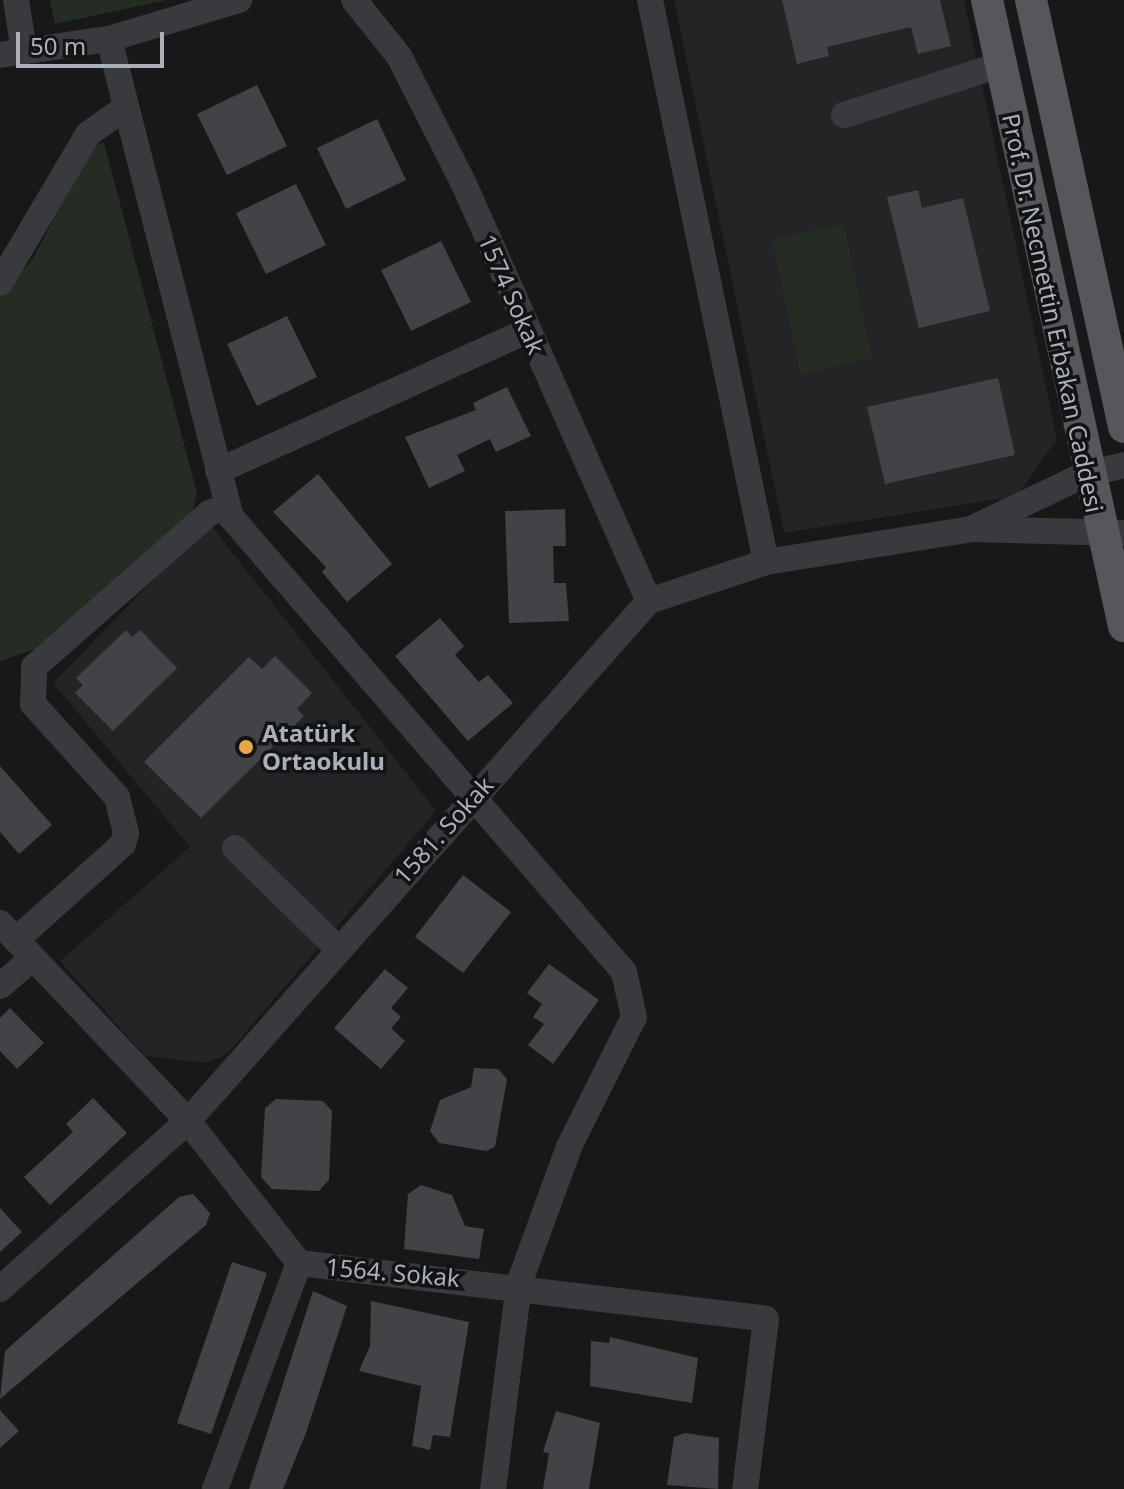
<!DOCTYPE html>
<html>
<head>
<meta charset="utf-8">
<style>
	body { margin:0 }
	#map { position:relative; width:1124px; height:1489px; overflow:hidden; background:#181819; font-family:"Noto Sans",sans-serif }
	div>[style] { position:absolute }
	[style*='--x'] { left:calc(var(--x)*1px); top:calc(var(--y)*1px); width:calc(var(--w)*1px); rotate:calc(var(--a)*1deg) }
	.built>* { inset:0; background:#242426 }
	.green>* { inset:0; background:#242c24 }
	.building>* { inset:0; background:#424346 }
	.minor>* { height:26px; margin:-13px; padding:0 13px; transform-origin:13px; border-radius:13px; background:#393a3e }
	.major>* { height:32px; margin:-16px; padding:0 16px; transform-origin:16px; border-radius:16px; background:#55575d }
	.dots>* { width:22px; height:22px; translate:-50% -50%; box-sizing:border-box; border:4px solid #121314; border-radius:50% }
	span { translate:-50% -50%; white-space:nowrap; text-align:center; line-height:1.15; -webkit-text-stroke:7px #121314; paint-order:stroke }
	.street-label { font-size:24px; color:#abafb8 }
	.poi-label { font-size:24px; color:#abafb8; font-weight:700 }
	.left { translate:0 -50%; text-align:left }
	.scale { position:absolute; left:16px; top:32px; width:148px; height:36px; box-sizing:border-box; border:4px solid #abafb8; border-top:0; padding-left:10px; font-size:24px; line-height:28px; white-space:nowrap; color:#abafb8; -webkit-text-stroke:6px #121314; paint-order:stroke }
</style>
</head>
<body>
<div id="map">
	<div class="built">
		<i style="clip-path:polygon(674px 0,964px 0,1057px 439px,1017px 496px,784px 533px)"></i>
		<i style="clip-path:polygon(209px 523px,436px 811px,227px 1054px,207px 1063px,145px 1056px,60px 961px,190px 847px,53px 683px)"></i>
	</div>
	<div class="green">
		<i style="clip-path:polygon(50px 0,167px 0,55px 24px)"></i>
		<i style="clip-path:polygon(104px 143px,197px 493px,192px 514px,59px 641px,0 661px,0 298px,34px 257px,91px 145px)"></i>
		<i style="clip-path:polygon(844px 224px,872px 358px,800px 374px,772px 239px)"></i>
	</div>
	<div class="building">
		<i style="clip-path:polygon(782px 0,940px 0,951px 46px,918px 54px,911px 27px,827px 47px,829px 56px,797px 64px)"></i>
		<i style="clip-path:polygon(257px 85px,287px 146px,227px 175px,197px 114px)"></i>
		<i style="clip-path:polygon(377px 119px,406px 180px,346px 209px,317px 148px)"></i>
		<i style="clip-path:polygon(296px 184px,326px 245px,266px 274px,236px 213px)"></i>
		<i style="clip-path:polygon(918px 190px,922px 208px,963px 198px,990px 311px,919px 328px,887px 197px)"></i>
		<i style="clip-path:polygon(441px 241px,471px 302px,411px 331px,381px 270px)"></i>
		<i style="clip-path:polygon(287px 316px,317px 377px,257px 406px,227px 344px)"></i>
		<i style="clip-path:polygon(998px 378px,1015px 455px,885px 484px,867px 407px)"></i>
		<i style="clip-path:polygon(507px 387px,531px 436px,496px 452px,490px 439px,457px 455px,465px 471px,429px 488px,405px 437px,476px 410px,473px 403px)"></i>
		<i style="clip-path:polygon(318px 474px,392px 564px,347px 602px,322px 572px,326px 567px,273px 512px)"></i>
		<i style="clip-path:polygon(565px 509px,566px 546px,553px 546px,554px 583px,566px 583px,569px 621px,509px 623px,505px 511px)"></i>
		<i style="clip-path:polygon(440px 618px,464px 646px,455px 655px,479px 682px,488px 675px,513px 703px,468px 741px,395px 656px)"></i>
		<i style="clip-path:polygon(126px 630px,132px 637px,140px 630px,177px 668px,113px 731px,75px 693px,83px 685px,76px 678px)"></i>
		<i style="clip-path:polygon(275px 656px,312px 693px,297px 709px,304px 716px,201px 818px,144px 762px,249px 657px,262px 669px)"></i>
		<i style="clip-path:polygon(0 766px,52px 825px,19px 854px,0 832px)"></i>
		<i style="clip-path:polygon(463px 875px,511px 912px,463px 973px,415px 937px)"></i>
		<i style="clip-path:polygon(549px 964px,599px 1000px,553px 1064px,528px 1045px,544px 1024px,533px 1017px,542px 1004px,527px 993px)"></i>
		<i style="clip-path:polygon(385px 969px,408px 988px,391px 1008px,401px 1017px,391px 1028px,405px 1041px,381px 1069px,334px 1028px)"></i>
		<i style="clip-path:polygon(10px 1008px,44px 1043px,17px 1069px,0 1051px,0 1018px)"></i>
		<i style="clip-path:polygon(474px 1068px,498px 1069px,507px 1079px,495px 1147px,486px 1151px,439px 1143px,430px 1131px,440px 1100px,471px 1087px)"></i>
		<i style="clip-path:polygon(93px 1098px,127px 1133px,50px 1205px,24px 1177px,73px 1132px,66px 1124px)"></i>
		<i style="clip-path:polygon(276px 1099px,323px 1101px,332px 1111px,329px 1180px,319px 1191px,272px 1189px,261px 1177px,265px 1108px)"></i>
		<i style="clip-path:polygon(421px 1185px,452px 1195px,465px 1226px,484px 1229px,479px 1259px,404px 1249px,408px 1194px)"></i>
		<i style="clip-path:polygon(193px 1194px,210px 1213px,206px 1225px,0 1399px,5px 1351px,179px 1197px)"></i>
		<i style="clip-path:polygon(0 1208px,22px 1232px,0 1252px)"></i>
		<i style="clip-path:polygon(232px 1262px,267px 1273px,211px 1434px,177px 1423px)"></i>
		<i style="clip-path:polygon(313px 1291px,347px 1306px,306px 1433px,283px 1489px,249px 1489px)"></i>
		<i style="clip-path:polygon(371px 1301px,469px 1322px,450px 1437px,433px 1435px,430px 1450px,412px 1446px,421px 1386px,359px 1371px,370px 1346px)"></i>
		<i style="clip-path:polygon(610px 1337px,698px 1358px,692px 1403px,590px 1386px,591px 1341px,609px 1343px)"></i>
		<i style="clip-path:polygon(0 1410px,19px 1431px,0 1448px)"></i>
		<i style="clip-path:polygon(556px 1411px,600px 1423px,589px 1489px,543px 1489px,549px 1453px,543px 1452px)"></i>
		<i style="clip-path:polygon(685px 1433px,719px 1438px,718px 1489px,667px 1485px,674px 1437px)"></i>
	</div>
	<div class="minor">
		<i style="--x:16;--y:0;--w:52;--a:81.1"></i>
		<i style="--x:354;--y:0;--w:72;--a:51.2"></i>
		<i style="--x:399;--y:56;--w:144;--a:63.1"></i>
		<i style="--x:464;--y:184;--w:456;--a:66.1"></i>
		<i style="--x:650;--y:0;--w:574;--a:78.34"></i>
		<i style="--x:109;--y:39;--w:493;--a:75.7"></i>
		<i style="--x:231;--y:517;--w:601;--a:49.18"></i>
		<i style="--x:624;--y:972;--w:46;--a:77.5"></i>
		<i style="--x:634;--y:1017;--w:145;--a:116.6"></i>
		<i style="--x:569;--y:1147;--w:146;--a:110.1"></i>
		<i style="--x:519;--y:1284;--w:207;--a:97.2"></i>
		<i style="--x:0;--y:55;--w:110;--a:-8.4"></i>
		<i style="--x:109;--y:39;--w:136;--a:-16.7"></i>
		<i style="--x:844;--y:115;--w:164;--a:-17.8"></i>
		<i style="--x:0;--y:283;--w:173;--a:-59.4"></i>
		<i style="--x:88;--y:134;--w:42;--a:-35.2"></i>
		<i style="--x:218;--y:471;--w:339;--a:-24.4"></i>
		<i style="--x:975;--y:527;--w:123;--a:-25.5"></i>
		<i style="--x:1086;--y:474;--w:39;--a:-13"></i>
		<i style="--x:235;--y:848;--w:141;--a:44.4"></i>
		<i style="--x:0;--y:923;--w:273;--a:46.5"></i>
		<i style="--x:188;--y:1121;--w:180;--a:52"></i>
		<i style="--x:299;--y:1263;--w:470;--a:6.8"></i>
		<i style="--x:766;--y:1319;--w:171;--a:97"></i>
		<i style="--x:16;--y:940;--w:144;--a:-41.9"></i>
		<i style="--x:123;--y:844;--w:11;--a:-75"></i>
		<i style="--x:126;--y:833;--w:37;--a:-104"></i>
		<i style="--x:117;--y:797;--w:125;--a:-132.1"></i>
		<i style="--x:33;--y:704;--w:37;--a:-88"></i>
		<i style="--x:34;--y:667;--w:233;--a:-41.3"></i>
		<i style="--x:209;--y:513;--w:20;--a:-18"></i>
		<i style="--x:0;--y:986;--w:43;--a:-40.3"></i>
		<i style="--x:0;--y:1289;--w:252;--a:-41.8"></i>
		<i style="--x:188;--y:1121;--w:695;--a:-48.44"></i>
		<i style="--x:649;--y:601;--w:123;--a:-18.4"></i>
		<i style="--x:766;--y:562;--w:208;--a:-9.1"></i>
		<i style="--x:971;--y:529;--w:153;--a:1.5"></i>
		<i style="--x:215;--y:1489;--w:241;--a:-69.6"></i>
	</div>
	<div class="major">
		<i style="--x:987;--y:0;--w:641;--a:77.66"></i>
		<i style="--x:1031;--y:0;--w:437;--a:77.7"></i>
	</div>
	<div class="dots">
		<i style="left:246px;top:747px;background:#e6a943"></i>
	</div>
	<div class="street-label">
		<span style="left:512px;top:294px;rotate:66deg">1574 Sokak</span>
		<span style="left:1053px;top:313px;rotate:78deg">Prof. Dr. Necmettin Erbakan Caddesi</span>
		<span style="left:443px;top:830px;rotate:-48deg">1581. Sokak</span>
		<span style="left:393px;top:1272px;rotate:5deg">1564. Sokak</span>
	</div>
	<div class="poi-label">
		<span class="left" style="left:262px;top:747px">Atatürk<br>Ortaokulu</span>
	</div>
	<div class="scale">50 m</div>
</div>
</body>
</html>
